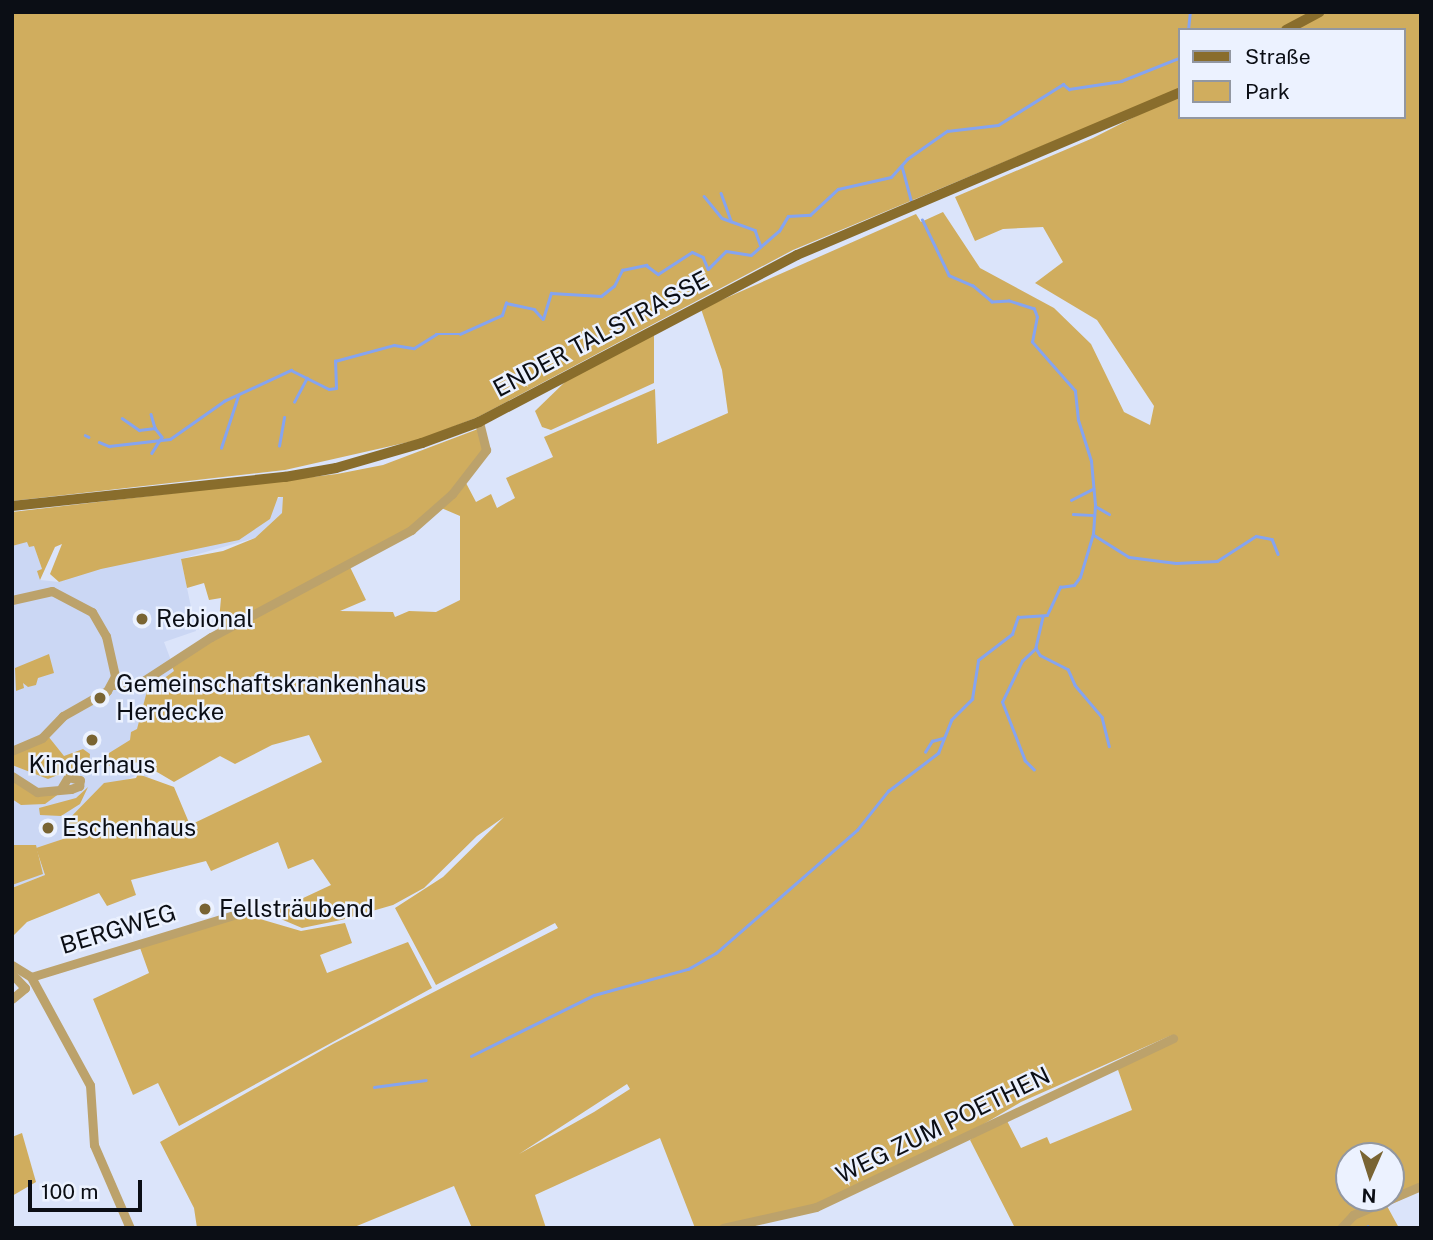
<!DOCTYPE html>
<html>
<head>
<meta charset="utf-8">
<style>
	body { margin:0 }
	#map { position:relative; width:1433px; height:1240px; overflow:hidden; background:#dbe4fa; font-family:"Public Sans",sans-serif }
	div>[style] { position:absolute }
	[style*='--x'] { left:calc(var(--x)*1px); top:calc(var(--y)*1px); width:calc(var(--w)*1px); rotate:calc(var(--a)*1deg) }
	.built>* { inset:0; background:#cbd7f4 }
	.green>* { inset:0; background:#d0ad5e }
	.stream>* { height:2.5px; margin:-1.25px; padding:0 1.25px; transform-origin:1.25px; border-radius:1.25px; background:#85a4f0 }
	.minor>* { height:9px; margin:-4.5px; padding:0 4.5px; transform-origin:4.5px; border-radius:4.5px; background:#bca26b }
	.major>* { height:10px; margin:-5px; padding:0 5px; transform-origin:5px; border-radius:5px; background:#896d2c }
	.dots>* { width:19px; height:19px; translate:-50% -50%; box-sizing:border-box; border:4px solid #ecf2ff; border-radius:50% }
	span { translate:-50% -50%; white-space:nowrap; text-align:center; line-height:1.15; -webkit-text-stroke:5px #ecf2ff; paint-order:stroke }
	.street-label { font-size:24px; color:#0b0e15 }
	.poi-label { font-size:24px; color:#0b0e15 }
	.left { translate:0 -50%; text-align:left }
	.frame { position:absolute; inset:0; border:14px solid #0b0e15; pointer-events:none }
	.legend { position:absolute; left:1178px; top:28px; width:228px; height:91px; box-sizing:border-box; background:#ecf2ff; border:2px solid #9297a1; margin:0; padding:9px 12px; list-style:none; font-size:21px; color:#0b0e15 }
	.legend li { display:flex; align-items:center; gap:14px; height:35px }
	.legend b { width:35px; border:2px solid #9297a1 }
	.north { position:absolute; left:1335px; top:1142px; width:70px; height:70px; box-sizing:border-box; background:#ecf2ff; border:2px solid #9297a1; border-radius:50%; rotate:183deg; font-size:19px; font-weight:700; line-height:28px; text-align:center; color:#0b0e15 }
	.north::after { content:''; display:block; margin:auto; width:24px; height:32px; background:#796433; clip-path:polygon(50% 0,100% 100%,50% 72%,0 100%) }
	.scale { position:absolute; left:28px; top:1180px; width:114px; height:32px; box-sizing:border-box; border:4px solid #0b0e15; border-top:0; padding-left:9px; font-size:21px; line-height:24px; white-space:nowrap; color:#0b0e15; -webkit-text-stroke:5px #ecf2ff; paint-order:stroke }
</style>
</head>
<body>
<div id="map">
	<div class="built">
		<i style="clip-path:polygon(284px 496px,282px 513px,255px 538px,181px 559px,196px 631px,164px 642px,175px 671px,162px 773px,151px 771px,146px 780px,139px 774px,95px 795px,63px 825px,66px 838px,36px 849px,45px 875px,12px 888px,12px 546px,27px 541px,34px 545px,42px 569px,40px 580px,59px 582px)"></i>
	</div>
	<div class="green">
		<i style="clip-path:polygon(12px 12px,1313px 12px,1279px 30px,1179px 30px,1179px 89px,793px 250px,478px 417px,422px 439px,285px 470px,12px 501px)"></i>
		<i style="clip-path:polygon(evenodd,1325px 12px,1421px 12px,1421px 1184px,1413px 1194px,1387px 1206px,1399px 1228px,1015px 1228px,970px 1140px,1004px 1115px,1021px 1148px,1047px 1137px,1050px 1144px,1132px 1110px,1117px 1067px,1172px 1035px,1021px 1102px,955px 1141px,816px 1206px,718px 1228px,695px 1228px,660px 1138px,535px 1195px,546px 1228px,472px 1228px,454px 1186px,352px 1228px,197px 1228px,194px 1208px,160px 1142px,333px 1044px,558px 928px,555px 923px,436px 985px,395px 908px,443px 877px,504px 817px,477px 836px,424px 888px,393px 905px,341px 920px,302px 928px,269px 914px,331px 885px,313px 859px,288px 869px,278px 842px,211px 871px,206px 861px,131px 880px,136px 895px,107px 906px,99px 893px,27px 922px,12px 937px,12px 888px,45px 875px,36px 848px,66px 838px,63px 825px,104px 783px,136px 778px,138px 774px,174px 787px,190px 825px,322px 762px,309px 735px,272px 745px,235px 764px,220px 756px,174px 782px,140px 762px,102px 767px,101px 758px,130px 740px,131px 732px,137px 729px,147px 691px,174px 671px,171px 664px,213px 638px,350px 567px,366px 600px,340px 611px,393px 612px,395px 617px,409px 611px,436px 612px,460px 600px,460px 516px,439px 507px,466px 483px,476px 502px,491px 494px,497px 508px,515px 498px,506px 478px,553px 457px,544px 437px,655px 389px,657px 444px,728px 413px,722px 370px,701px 309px,916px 214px,921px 222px,943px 212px,980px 268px,1054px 308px,1091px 344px,1124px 412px,1150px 425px,1154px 406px,1097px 320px,1035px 283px,1063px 262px,1043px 227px,1003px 229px,975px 241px,955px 197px,1093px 138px,1179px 94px,1179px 117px,1403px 117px,1403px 30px,1290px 30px,1325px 12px,627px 1084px,630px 1089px,594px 1112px,519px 1154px,627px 1084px,1325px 12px,1349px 1156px,1391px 1156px,1391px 1198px,1349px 1198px,1349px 1156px)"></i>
		<i style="clip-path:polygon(654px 331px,654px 383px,551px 430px,542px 427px,535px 411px,566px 381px)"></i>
		<i style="clip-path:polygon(478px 429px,484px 451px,463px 480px,408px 529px,218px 632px,221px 598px,209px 600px,204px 583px,187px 588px,181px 559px,223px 551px,255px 538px,282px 513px,283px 497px,278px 497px,270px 519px,239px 540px,101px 569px,59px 582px,50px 574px,62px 544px,55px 547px,40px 580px,37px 571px,42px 569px,34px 546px,29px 547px,27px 542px,12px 546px,12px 512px,337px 474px,383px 465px)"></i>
		<i style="clip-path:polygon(49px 654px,54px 673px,38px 678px,36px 685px,28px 687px,23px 683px,24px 688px,16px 691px,15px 668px)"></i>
		<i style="clip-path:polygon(48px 736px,64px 756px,83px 749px,90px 754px,88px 773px,70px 770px,48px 779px,12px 765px,12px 755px)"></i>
		<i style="clip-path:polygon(12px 780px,36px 796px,60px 793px,45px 804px,21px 805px,12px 799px)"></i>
		<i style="clip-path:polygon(88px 787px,80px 804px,61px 816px,40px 815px,39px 808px,76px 798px)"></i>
		<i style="clip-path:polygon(12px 845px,36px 845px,43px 874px,12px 885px)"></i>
		<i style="clip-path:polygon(246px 915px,301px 931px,345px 923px,352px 943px,320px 955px,327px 973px,408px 942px,432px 988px,179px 1126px,158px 1083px,133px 1095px,93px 999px,149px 973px,139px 945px)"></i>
		<i style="clip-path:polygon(22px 1133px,36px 1182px,12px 1196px,12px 1137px)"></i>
	</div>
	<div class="stream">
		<i style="--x:1188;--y:30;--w:18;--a:-84"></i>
		<i style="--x:902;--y:166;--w:35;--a:75"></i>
		<i style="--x:721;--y:193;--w:30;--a:70"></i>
		<i style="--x:704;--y:196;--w:28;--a:51"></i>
		<i style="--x:722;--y:218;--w:35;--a:20"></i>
		<i style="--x:755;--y:230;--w:15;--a:70"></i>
		<i style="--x:294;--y:402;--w:27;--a:-62"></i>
		<i style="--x:151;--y:414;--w:15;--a:74"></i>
		<i style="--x:122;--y:418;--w:21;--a:35"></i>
		<i style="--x:139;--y:430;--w:16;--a:-7"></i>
		<i style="--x:155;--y:428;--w:11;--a:52"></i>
		<i style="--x:162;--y:437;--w:19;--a:122"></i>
		<i style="--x:85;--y:435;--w:4;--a:27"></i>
		<i style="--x:99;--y:442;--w:11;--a:22"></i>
		<i style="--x:109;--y:446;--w:61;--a:-6.5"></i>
		<i style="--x:170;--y:439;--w:66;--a:-35.1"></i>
		<i style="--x:224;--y:401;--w:74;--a:-24.8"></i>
		<i style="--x:291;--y:370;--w:42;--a:26.6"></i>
		<i style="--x:329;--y:389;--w:7;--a:-8"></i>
		<i style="--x:336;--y:388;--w:27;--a:-92"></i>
		<i style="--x:335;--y:361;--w:61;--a:-15.2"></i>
		<i style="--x:394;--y:345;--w:20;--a:9"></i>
		<i style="--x:414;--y:348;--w:26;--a:-32"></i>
		<i style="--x:436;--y:334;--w:24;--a:0"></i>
		<i style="--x:460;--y:334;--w:46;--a:-24.3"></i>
		<i style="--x:502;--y:315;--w:13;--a:-72"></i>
		<i style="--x:506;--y:303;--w:29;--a:12"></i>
		<i style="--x:534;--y:309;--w:13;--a:48"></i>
		<i style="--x:543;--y:319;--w:27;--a:-73"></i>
		<i style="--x:551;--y:293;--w:50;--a:3.4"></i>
		<i style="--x:601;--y:296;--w:16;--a:-38"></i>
		<i style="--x:614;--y:286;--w:18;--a:-63"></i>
		<i style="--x:622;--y:270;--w:25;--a:-12"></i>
		<i style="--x:646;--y:265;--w:15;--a:37"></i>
		<i style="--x:658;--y:274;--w:40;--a:-32.9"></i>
		<i style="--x:692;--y:252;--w:12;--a:24"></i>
		<i style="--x:703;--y:257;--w:13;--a:67"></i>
		<i style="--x:708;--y:269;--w:25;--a:-45"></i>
		<i style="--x:726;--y:251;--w:25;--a:9"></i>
		<i style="--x:751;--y:255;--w:37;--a:-41"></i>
		<i style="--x:779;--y:231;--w:17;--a:-59"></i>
		<i style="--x:788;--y:216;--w:22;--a:-3"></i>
		<i style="--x:810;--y:215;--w:38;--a:-43"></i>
		<i style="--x:838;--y:189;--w:54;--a:-12.8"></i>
		<i style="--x:891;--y:177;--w:24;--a:-48"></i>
		<i style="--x:907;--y:159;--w:49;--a:-35"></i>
		<i style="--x:947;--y:131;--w:51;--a:-6.7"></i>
		<i style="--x:998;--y:125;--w:77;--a:-32.2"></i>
		<i style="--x:1063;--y:84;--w:8;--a:40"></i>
		<i style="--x:1069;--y:89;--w:53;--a:-8.7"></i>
		<i style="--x:1121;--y:81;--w:62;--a:-21.6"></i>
		<i style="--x:279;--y:446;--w:29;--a:-80"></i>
		<i style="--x:221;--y:448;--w:55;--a:-71.9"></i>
		<i style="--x:1071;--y:500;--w:25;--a:-27"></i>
		<i style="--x:1097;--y:507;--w:14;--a:30"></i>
		<i style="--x:1073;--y:514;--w:21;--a:3"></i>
		<i style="--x:1094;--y:535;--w:41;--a:32.2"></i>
		<i style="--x:1129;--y:557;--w:47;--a:7.3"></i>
		<i style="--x:1176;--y:563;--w:41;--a:-2.8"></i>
		<i style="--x:1217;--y:561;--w:46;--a:-32.7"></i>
		<i style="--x:1256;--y:536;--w:16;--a:11"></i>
		<i style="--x:1272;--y:539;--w:16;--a:68"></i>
		<i style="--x:1043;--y:617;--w:32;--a:103"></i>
		<i style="--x:1036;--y:648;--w:8;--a:60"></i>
		<i style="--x:1040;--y:655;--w:31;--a:27"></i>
		<i style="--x:1068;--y:669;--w:17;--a:66"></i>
		<i style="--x:1075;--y:685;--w:42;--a:49.8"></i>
		<i style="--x:1102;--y:717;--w:30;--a:76"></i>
		<i style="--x:925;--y:752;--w:13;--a:-58"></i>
		<i style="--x:932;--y:741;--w:11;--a:-15"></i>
		<i style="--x:1034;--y:770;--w:13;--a:-135"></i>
		<i style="--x:1025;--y:761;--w:63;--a:-111.3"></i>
		<i style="--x:1002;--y:702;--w:46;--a:-64"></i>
		<i style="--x:1022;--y:661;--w:19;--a:-43"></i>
		<i style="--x:471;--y:1056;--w:137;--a:-26.4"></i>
		<i style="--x:594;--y:995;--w:98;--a:-15.5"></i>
		<i style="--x:688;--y:969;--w:32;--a:-30"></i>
		<i style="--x:716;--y:953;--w:187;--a:-41.1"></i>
		<i style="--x:857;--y:830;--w:50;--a:-51.5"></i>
		<i style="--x:888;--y:791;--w:63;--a:-37.2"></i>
		<i style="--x:938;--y:753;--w:35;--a:-68"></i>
		<i style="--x:951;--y:720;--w:30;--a:-45"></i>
		<i style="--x:972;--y:699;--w:39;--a:-81"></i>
		<i style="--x:978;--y:660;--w:43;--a:-37.4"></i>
		<i style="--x:1012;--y:634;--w:18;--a:-71"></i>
		<i style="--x:1018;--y:617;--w:29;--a:-4"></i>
		<i style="--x:1047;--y:615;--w:31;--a:-65"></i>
		<i style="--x:1060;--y:587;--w:14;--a:-8"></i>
		<i style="--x:1074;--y:585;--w:10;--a:-53"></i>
		<i style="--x:1080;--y:577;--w:45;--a:-73.2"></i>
		<i style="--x:1093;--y:534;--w:29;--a:-86"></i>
		<i style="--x:1095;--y:505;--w:44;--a:-95.2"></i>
		<i style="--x:1091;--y:461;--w:43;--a:-107.6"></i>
		<i style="--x:1078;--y:420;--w:29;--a:-96"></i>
		<i style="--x:1075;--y:391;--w:65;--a:-131.3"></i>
		<i style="--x:1032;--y:342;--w:25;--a:-79"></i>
		<i style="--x:1037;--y:317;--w:9;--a:-111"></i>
		<i style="--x:1034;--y:309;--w:26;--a:-162"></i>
		<i style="--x:1009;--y:301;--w:17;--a:177"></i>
		<i style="--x:992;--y:302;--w:25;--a:-140"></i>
		<i style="--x:973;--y:286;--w:26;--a:-157"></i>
		<i style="--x:949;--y:276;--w:62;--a:-115.7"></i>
		<i style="--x:374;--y:1087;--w:52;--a:-7.7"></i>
		<i style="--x:1368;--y:1226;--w:2;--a:63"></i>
	</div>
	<div class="minor">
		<i style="--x:12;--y:600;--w:41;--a:-12.7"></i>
		<i style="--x:52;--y:591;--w:45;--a:27.7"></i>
		<i style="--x:92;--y:612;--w:28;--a:60"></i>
		<i style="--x:106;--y:636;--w:41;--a:77.3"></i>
		<i style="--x:115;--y:676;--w:17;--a:118"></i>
		<i style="--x:107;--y:691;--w:51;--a:150.4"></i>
		<i style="--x:63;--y:716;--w:30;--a:134"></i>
		<i style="--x:42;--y:738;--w:33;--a:157"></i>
		<i style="--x:112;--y:685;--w:25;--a:0"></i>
		<i style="--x:137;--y:685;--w:88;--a:-33"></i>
		<i style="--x:211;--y:637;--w:227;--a:-28.1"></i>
		<i style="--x:411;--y:530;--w:55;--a:-41.3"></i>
		<i style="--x:452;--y:494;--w:56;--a:-52.3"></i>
		<i style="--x:486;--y:450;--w:29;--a:-104"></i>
		<i style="--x:12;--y:776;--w:30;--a:33"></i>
		<i style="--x:37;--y:792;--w:34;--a:-5"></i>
		<i style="--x:71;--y:789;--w:9;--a:-21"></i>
		<i style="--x:79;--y:786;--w:6;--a:-81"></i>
		<i style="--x:80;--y:780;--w:12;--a:-166"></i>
		<i style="--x:68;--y:777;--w:12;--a:121"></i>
		<i style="--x:12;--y:965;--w:22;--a:32"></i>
		<i style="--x:31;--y:977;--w:123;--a:61.4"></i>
		<i style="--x:90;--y:1085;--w:60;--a:86.2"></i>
		<i style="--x:94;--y:1145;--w:90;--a:66.6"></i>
		<i style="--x:12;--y:974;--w:19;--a:47"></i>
		<i style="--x:25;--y:988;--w:17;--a:140"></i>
		<i style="--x:31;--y:977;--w:236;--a:-17"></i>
		<i style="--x:723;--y:1228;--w:95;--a:-12.7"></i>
		<i style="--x:816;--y:1207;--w:395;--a:-25.3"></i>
		<i style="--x:1341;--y:1228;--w:18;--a:-47"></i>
		<i style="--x:1353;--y:1215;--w:74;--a:-23.1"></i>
	</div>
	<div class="major">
		<i style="--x:1286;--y:30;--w:38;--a:-28"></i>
		<i style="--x:12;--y:506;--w:275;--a:-6.1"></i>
		<i style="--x:285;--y:477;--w:52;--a:-10"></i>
		<i style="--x:336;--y:468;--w:90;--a:-16.2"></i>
		<i style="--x:422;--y:443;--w:61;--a:-20.2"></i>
		<i style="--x:479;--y:422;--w:359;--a:-27.7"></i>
		<i style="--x:797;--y:255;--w:415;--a:-23"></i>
	</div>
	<div class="dots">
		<i style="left:142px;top:619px;background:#796433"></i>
		<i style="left:100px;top:698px;background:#796433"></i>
		<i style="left:92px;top:740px;background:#796433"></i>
		<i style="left:48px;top:828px;background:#796433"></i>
		<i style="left:205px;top:909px;background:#796433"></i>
	</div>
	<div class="street-label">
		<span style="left:601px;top:334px;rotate:-28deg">ENDER TALSTRASSE</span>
		<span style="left:118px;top:929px;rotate:-17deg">BERGWEG</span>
		<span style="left:943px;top:1125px;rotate:-26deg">WEG ZUM POETHEN</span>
	</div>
	<div class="poi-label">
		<span class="left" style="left:156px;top:619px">Rebional</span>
		<span class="left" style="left:116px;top:698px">Gemeinschaftskrankenhaus<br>Herdecke</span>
		<span style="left:92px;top:765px">Kinderhaus</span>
		<span class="left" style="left:62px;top:828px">Eschenhaus</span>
		<span class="left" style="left:219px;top:909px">Fellsträubend</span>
	</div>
	<div class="frame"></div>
	<ul class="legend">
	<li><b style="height:9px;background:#896d2c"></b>Straße</li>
	<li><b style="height:19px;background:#d0ad5e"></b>Park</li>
	</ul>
	<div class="north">N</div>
	<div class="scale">100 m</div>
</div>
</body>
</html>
